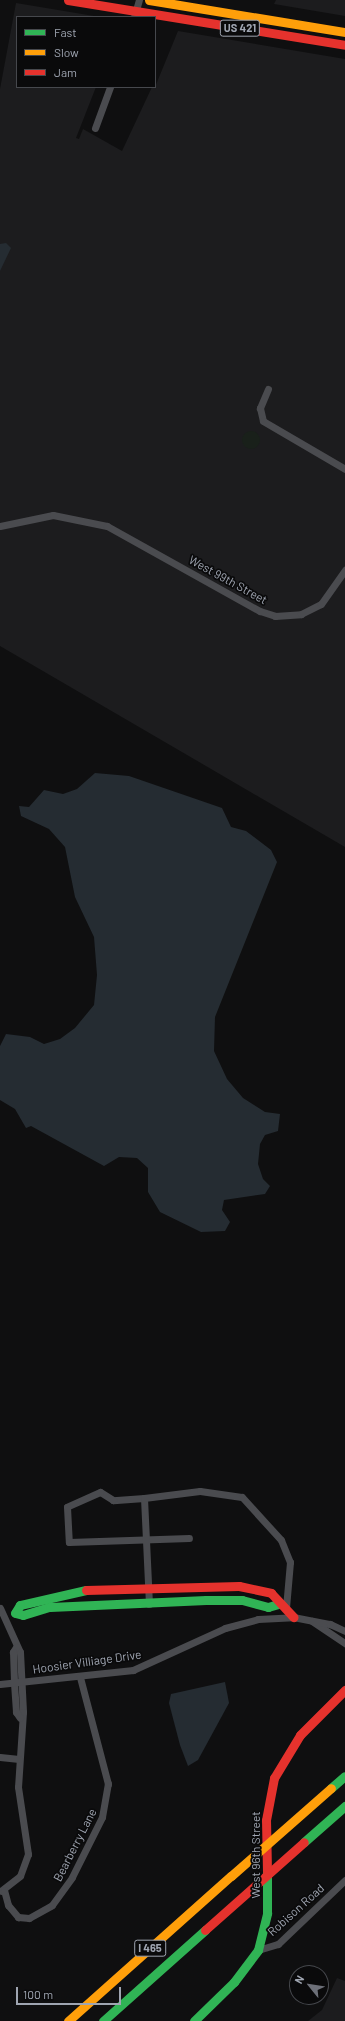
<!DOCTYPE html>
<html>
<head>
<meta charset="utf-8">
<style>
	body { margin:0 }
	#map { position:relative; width:345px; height:2021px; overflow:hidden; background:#0f0f10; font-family:Barlow,sans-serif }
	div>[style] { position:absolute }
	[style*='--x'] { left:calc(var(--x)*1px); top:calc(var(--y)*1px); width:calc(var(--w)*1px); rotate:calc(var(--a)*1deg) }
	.built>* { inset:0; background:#1c1c1e }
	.green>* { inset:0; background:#19201a }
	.round { border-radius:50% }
	.water>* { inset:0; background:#252c32 }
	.street>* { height:7px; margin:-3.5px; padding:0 3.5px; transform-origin:3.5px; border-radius:3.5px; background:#4a4b4f }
	.fast>* { height:9px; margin:-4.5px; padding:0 4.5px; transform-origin:4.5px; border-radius:4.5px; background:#30b455 }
	.slow>* { height:9px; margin:-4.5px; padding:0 4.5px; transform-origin:4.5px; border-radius:4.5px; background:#ff9f0a }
	.jam>* { height:9px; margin:-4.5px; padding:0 4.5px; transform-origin:4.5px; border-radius:4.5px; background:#e5322d }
	.slow-bridge>* { height:9px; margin:-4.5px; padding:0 4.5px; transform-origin:4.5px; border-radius:4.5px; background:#ff9f0a }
	.jam-bridge>* { height:9px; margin:-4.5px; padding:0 4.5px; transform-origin:4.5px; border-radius:4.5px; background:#e5322d }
	span { translate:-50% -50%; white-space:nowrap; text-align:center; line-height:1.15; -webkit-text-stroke:3.5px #0a0a0b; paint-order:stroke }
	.shield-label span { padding:1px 3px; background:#0a0a0b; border:1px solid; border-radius:3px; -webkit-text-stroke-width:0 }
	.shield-label { font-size:11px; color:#9fa5b1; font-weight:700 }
	.street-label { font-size:12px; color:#9fa5b1 }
	.legend { position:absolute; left:16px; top:16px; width:140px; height:72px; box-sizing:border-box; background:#0a0a0b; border:1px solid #46484d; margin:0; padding:5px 7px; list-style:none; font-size:12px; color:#9fa5b1 }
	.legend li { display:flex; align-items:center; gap:8px; height:20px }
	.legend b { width:20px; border:1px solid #46484d }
	.north { position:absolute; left:289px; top:1965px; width:40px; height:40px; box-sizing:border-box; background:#0a0a0b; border:1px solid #46484d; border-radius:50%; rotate:300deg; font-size:11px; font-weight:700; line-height:16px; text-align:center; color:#9fa5b1 }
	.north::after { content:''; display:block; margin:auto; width:14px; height:18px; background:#6d7079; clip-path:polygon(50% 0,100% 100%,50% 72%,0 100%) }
	.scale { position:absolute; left:16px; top:1987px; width:105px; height:18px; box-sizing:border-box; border:2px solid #9fa5b1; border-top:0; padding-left:5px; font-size:12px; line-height:14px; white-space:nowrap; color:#9fa5b1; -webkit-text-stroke:3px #0a0a0b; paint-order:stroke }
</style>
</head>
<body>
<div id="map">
	<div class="built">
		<i style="clip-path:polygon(276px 0,345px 0,345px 16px,274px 4px)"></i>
		<i style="clip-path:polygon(16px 3px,100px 17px,17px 17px,17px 87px,96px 87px,76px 138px,79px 139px,83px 129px,122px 151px,152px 87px,155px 87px,178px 31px,345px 59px,345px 847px,0 646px,0 89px)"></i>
		<i style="clip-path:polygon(337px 1978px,345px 1981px,345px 2021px,308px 2021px,322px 2010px)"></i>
	</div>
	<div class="green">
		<i class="round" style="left:242px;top:431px;width:18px;height:18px"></i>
	</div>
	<div class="water">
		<i style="clip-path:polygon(6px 243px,11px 248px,0 271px,0 244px)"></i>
		<i style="clip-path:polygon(95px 773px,129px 776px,222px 808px,231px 827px,246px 831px,271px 850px,277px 862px,215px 1017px,214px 1051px,227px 1079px,243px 1098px,265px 1112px,280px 1114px,278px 1131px,265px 1135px,260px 1144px,258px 1164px,263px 1179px,270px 1186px,265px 1194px,224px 1200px,222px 1210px,230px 1222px,225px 1231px,201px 1232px,160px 1212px,148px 1192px,148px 1168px,137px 1158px,119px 1157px,104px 1166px,31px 1126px,26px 1128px,15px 1109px,0 1100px,0 1046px,6px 1034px,30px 1037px,44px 1044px,60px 1039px,75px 1028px,94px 1005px,97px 975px,94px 937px,75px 897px,65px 847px,49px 829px,21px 816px,19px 806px,29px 807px,44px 790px,63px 794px,77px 789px)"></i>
		<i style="clip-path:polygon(225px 1682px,229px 1703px,198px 1760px,188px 1766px,180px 1745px,169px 1703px,171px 1694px)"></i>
	</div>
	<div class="street">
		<i style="--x:134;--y:17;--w:18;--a:-74"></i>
		<i style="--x:95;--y:128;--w:44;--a:-69.9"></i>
		<i style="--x:268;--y:389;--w:21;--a:113"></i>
		<i style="--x:260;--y:408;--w:13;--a:77"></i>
		<i style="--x:263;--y:421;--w:95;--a:30.3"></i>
		<i style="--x:0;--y:526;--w:54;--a:-11.7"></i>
		<i style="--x:53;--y:515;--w:55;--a:11.5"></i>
		<i style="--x:107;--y:526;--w:175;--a:29.1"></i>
		<i style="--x:260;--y:611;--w:16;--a:18"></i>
		<i style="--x:275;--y:616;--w:26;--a:-4"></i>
		<i style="--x:301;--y:614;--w:22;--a:-27"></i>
		<i style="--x:321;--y:604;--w:42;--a:-54.8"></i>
		<i style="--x:144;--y:1498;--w:31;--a:176"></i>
		<i style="--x:113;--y:1500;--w:15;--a:-148"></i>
		<i style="--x:100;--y:1492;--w:36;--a:156"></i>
		<i style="--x:67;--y:1507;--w:35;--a:87"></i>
		<i style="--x:69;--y:1542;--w:120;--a:-1.9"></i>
		<i style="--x:149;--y:1604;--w:106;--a:-92.7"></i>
		<i style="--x:144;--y:1498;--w:56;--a:-7.1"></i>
		<i style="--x:200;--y:1491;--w:42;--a:8.1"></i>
		<i style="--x:242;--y:1497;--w:58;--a:47.8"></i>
		<i style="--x:281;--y:1540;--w:24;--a:68"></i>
		<i style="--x:290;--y:1562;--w:46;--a:95"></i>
		<i style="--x:0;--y:1608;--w:48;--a:65.6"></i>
		<i style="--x:20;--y:1652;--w:60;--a:87.1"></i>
		<i style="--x:23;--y:1712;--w:75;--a:93.8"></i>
		<i style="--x:18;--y:1787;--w:68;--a:81.5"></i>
		<i style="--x:28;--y:1854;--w:23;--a:110"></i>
		<i style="--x:20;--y:1876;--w:24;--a:142"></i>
		<i style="--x:312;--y:1621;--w:40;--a:34"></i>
		<i style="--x:16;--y:1647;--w:6;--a:121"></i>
		<i style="--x:13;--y:1652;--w:31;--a:88"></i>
		<i style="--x:14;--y:1683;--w:29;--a:86"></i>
		<i style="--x:16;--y:1712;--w:7;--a:56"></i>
		<i style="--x:0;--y:1684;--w:134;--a:-6"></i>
		<i style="--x:133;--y:1670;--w:101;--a:-24.5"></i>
		<i style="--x:225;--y:1628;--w:34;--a:-15"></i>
		<i style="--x:258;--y:1619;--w:35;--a:-3"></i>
		<i style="--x:293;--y:1617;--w:38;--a:11"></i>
		<i style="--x:330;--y:1624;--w:17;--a:25"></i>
		<i style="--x:0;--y:1757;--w:19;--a:6"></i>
		<i style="--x:4;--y:1890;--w:16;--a:75"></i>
		<i style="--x:8;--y:1905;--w:16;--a:50"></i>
		<i style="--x:18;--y:1917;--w:11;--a:5"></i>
		<i style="--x:29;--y:1918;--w:26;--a:-29"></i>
		<i style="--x:52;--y:1905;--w:34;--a:-54"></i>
		<i style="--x:72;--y:1877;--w:67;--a:-63.4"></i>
		<i style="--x:102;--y:1817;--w:34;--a:-80"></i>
		<i style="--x:108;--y:1784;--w:111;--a:-104.7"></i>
		<i style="--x:258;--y:1950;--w:21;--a:-17"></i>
		<i style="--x:278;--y:1944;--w:93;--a:-43.7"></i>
	</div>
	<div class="fast">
		<i style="--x:86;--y:1590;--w:68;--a:167.2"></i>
		<i style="--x:20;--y:1605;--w:9;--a:122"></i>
		<i style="--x:15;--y:1613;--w:8;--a:14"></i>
		<i style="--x:23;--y:1615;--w:28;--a:-17"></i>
		<i style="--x:50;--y:1607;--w:156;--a:-2.6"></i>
		<i style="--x:206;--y:1600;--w:36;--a:0"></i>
		<i style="--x:242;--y:1600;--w:27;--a:15"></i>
		<i style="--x:268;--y:1607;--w:10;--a:-17"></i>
		<i style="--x:331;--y:1788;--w:18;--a:-41"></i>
		<i style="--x:304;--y:1842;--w:55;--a:-41.3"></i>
		<i style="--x:103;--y:2021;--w:137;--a:-41.7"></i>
		<i style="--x:194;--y:2021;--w:56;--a:-44.3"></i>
		<i style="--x:234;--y:1982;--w:40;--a:-53"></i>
		<i style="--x:258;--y:1950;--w:38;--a:-76"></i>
		<i style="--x:267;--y:1913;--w:42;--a:-90"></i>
	</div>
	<div class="slow">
		<i style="--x:149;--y:0;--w:199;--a:9.3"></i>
		<i style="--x:68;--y:2021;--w:218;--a:-41.7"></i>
	</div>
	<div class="jam">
		<i style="--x:68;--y:0;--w:281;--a:9.2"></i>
		<i style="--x:86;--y:1590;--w:153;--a:-1.5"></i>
		<i style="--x:239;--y:1586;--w:33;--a:12"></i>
		<i style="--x:271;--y:1593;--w:33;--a:47"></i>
		<i style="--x:267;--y:1871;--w:51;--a:-91.1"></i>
		<i style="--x:266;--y:1820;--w:43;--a:-79.2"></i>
		<i style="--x:274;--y:1778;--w:50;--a:-58.8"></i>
		<i style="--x:300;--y:1735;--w:64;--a:-45"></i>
	</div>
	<div class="slow-bridge">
		<i style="--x:231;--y:1876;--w:133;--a:-41.3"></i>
	</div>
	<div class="jam-bridge">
		<i style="--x:205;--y:1930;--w:132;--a:-41.6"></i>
	</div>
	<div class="shield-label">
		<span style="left:240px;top:28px">US 421</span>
		<span style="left:150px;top:1948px">I 465</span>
	</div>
	<div class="street-label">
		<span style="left:228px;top:580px;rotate:29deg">West 99th Street</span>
		<span style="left:87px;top:1662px;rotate:-8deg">Hoosier Villiage Drive</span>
		<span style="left:75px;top:1845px;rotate:-63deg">Bearberry Lane</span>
		<span style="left:256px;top:1855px;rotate:-90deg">West 96th Street</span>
		<span style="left:296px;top:1910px;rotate:-42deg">Robison Road</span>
	</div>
	<ul class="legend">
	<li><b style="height:5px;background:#30b455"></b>Fast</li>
	<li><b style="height:5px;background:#ff9f0a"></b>Slow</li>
	<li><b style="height:5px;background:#e5322d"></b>Jam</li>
	</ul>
	<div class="north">N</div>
	<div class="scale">100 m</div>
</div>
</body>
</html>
